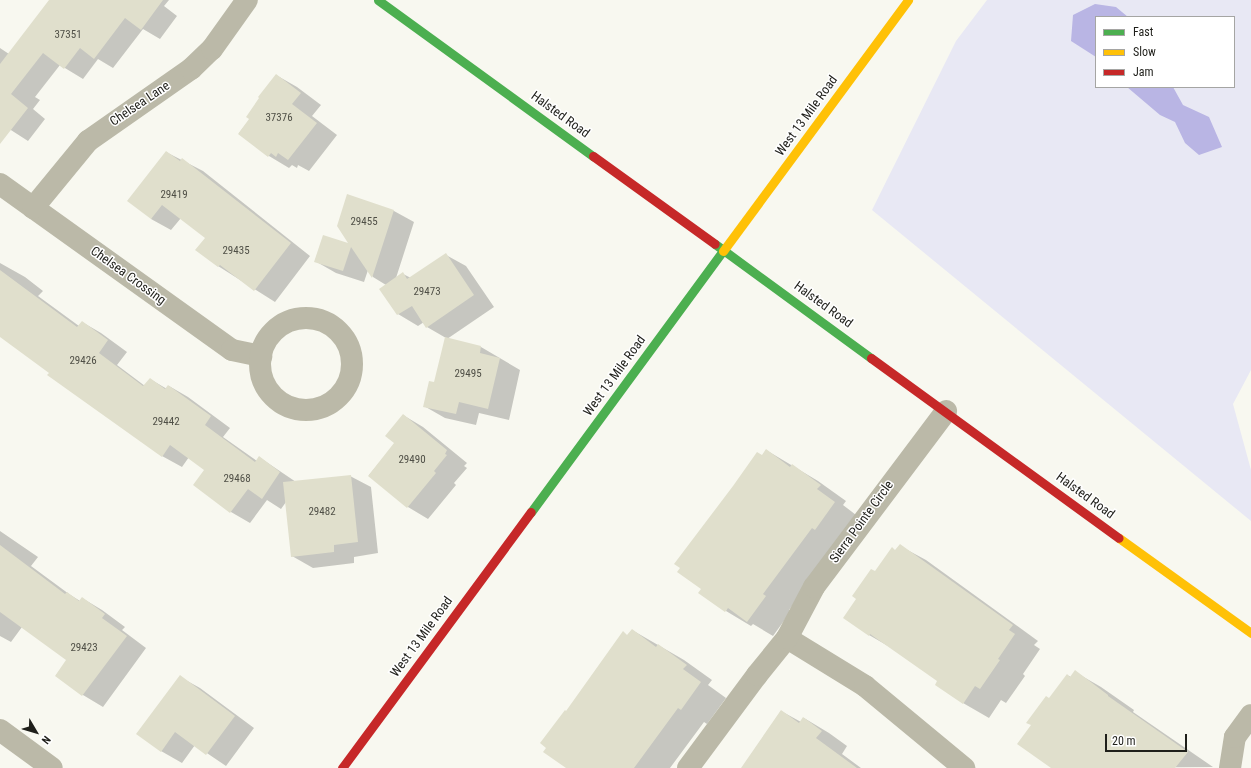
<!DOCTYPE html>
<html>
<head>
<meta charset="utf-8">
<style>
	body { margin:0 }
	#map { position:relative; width:1251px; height:768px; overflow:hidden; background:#f8f8f0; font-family:"Roboto Condensed",sans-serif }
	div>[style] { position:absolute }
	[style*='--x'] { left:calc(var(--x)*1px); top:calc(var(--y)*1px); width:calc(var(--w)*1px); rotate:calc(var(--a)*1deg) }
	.green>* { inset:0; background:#e8e8f4 }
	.water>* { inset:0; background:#b9b5e4 }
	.shadow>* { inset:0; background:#0003 }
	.building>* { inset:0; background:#e0dfcc }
	.street>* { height:22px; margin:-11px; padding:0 11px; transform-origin:11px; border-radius:11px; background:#bbb9a8 }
	.street>.ring { margin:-11px; padding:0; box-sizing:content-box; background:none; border:22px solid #bbb9a8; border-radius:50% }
	.fast>* { height:9px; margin:-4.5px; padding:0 4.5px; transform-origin:4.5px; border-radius:4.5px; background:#4caf50 }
	.slow>* { height:9px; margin:-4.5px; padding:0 4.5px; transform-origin:4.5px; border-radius:4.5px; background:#ffc107 }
	.jam>* { height:9px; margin:-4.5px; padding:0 4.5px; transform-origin:4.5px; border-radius:4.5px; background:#c62828 }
	span { translate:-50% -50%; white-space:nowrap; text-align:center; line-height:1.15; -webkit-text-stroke:3px #fff; paint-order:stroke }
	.number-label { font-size:11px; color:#4f4f46 }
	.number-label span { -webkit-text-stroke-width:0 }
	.street-label { font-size:13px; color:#1f1f1a }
	.legend { position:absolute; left:1095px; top:16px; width:140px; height:72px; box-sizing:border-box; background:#fff; border:1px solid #a5a5a3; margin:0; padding:5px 7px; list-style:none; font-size:12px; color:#1f1f1a }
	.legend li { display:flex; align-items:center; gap:8px; height:20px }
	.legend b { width:20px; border:1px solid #a5a5a3 }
	.north { position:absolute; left:16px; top:712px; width:40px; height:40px; -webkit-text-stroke:3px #fff; paint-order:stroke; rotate:128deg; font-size:11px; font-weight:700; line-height:16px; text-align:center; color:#1f1f1a }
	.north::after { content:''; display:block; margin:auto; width:14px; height:18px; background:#1f1f1a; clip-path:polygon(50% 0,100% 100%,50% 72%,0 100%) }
	.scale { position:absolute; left:1105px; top:734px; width:82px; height:18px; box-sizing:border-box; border:2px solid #1f1f1a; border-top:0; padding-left:5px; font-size:12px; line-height:14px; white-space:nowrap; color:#1f1f1a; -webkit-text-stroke:3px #fff; paint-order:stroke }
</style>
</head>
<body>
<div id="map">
	<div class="green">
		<i style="clip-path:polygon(evenodd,987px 0,1251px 0,1251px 370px,1233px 404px,1251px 470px,1251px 521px,872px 210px,956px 41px,987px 0,1096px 17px,1234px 17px,1234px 87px,1096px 87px,1096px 17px)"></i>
	</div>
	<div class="water">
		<i style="clip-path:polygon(1095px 4px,1116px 7px,1128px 17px,1096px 17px,1096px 57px,1071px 41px,1073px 15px)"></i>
		<i style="clip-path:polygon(1127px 87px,1173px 87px,1183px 105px,1209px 117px,1222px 147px,1199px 155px,1185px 143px,1175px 122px,1160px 115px)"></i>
	</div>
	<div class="shadow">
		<i style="clip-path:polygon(50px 0,169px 0,164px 6px,177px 16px,160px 39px,143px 29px,113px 68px,98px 59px,83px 79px,60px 65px,35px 97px,40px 100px,33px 109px,45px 119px,28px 141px,0 123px,0 48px,9px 54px)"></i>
		<i style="clip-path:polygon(276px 75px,297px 87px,321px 105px,312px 116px,337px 135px,309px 171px,298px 165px,297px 168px,292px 165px,289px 168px,269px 156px,239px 133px,250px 119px)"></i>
		<i style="clip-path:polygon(166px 152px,203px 171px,310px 256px,275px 302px,218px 266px,206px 237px,181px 218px,171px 230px,151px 219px)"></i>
		<i style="clip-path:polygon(348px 196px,394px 211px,414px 222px,396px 278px,403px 274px,411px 278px,446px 255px,466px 266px,494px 307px,447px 339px,481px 347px,520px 370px,509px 420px,479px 413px,476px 425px,445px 418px,424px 406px,435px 383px,446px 338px,427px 327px,424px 322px,418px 326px,398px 314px,381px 289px,386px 285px,373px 277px,368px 270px,364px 282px,336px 273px,315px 261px,351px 245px)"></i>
		<i style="clip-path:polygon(0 263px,25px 277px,43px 291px,38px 296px,79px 326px,82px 322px,101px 333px,127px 352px,117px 365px,145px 386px,150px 379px,167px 389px,169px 386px,188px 397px,230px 428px,223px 437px,257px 461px,259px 457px,296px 482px,350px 476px,371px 487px,378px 553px,354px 557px,354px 563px,313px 568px,292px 556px,286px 502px,281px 509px,267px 500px,250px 523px,231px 512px,206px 469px,189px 457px,182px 467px,162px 456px,0 335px)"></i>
		<i style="clip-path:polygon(403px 415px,423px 427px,467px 463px,464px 466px,467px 468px,454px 483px,456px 485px,428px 519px,408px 507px,369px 475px,396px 443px)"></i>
		<i style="clip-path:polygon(766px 450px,818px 481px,846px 501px,843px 505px,860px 518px,838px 542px,789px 610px,791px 611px,773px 636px,753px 624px,751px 626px,726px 611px,762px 456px)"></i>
		<i style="clip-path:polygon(0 531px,38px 557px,31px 566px,69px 594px,80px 601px,82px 598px,102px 610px,125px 627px,122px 630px,146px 648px,103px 707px,83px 695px,56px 675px,68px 660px,22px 627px,11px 642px,0 636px)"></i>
		<i style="clip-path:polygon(900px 546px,926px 560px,1038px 641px,1034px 645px,1040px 649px,1023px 674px,1025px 676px,1006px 703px,1001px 700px,989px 718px,963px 703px,936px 684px,939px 681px,895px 650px,869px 635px,875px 572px)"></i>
		<i style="clip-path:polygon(632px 630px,684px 660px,712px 680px,708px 685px,726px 698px,707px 724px,704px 722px,670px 768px,567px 768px,567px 712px,623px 633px,628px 636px)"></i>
		<i style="clip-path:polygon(1075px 672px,1101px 687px,1134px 710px,1133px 712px,1213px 767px,1054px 768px,1050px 699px,1067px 675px,1071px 677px)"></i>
		<i style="clip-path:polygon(180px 677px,200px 688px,254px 728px,226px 766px,195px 745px,182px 763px,161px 751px)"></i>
		<i style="clip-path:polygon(781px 711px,801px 722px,804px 718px,829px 733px,847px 746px,842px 754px,861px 768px,742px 768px)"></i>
	</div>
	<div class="building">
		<i style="clip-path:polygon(49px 0,163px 0,141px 30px,125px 18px,94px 59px,80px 48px,64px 69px,43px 53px,11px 94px,28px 108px,0 144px,0 64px)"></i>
		<i style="clip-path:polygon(276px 74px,301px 93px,292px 104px,317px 123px,288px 160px,278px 153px,276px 157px,271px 153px,268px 157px,238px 134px,249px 119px,246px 117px,259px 98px,258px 97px)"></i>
		<i style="clip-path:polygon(166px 151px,180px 161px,182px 158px,291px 243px,254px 291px,220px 265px,218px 267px,195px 250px,205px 238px,162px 205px,151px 219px,127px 201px)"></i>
		<i style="clip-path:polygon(347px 194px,394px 210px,372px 278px,351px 247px,343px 271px,314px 262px,323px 235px,348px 243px,337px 226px)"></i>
		<i style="clip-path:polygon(446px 253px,474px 295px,426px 328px,412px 306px,397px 315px,379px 289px,403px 272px,407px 279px)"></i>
		<i style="clip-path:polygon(0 270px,77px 327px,82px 321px,108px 340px,99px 353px,143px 386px,150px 378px,165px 389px,168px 385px,211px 416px,205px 425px,255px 462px,259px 456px,280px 472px,262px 499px,248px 489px,230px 513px,193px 485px,204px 470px,170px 445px,162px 457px,47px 375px,49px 373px,0 337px)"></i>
		<i style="clip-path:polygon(445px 337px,481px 346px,480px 353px,500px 358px,488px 409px,459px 402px,456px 414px,423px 407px,429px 381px,434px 382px)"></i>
		<i style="clip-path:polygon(403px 414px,447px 450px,445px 454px,447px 455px,434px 471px,436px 473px,407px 508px,368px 476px,394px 443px,385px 436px)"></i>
		<i style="clip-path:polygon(766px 449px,790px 467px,792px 464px,821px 485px,817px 489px,835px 502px,815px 530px,812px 528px,763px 594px,766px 596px,747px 622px,728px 608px,725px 612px,698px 593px,701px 589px,677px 572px,680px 568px,674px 564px,733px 486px,757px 452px,762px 455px)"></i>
		<i style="clip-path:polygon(351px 475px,358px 542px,334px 545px,334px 552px,291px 557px,283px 482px)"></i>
		<i style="clip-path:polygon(900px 544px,1013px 625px,1009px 630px,1015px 634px,998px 659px,1000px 660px,980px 689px,975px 686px,963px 704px,935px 685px,937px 681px,870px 634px,869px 636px,843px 618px,856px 599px,852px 596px,871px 569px,875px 571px,892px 547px,895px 550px)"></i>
		<i style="clip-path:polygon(0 545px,65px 594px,67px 592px,79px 601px,82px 597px,105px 614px,102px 618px,127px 636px,82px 696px,55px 676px,66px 660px,0 612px)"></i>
		<i style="clip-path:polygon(632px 629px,656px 647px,658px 644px,687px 665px,683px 669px,701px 682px,681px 710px,678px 708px,634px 768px,566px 768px,543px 752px,546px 748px,540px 743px,565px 710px,566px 711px,623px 631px,627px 635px)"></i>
		<i style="clip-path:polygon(1075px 670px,1108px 695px,1108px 696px,1188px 752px,1175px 768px,1051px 768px,1017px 744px,1031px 725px,1026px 723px,1046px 696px,1049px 698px,1067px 674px,1070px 677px)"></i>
		<i style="clip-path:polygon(180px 675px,235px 716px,206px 755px,175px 732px,161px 752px,136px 734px)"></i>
		<i style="clip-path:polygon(781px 710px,799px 723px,803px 717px,822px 731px,816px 738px,857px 768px,741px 768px)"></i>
	</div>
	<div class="street">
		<i style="--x:0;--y:184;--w:285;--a:35.6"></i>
		<i style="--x:232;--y:350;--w:30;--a:12"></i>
		<i style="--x:33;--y:208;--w:87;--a:-50.6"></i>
		<i style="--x:88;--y:141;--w:126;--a:-35"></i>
		<i style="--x:191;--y:69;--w:29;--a:-44"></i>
		<i style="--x:212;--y:49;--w:60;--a:-54.5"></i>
		<i class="ring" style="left:260px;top:318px;width:70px;height:70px"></i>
		<i style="--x:787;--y:638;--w:92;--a:31.6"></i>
		<i style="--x:865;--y:686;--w:129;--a:39.6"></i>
		<i style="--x:0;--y:730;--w:64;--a:36.2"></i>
		<i style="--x:688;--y:768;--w:116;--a:-53.4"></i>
		<i style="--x:757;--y:675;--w:48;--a:-51"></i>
		<i style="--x:787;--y:638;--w:58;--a:-62.1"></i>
		<i style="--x:814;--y:587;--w:220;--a:-53.1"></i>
		<i style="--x:1230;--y:768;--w:31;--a:-81"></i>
		<i style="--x:1235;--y:737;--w:27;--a:-54"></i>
	</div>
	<div class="fast">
		<i style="--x:378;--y:0;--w:266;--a:36"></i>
		<i style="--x:715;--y:244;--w:193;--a:36.2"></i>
		<i style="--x:531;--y:512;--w:324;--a:-53.7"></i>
	</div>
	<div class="slow">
		<i style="--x:723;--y:251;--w:312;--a:-53.6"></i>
		<i style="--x:1119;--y:538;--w:163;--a:35.7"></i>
	</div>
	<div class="jam">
		<i style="--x:593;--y:156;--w:150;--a:35.8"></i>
		<i style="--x:871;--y:358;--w:306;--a:36"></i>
		<i style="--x:342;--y:768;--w:318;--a:-53.6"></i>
	</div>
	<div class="number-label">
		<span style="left:68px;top:35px">37351</span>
		<span style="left:279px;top:118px">37376</span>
		<span style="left:174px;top:195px">29419</span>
		<span style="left:364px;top:222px">29455</span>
		<span style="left:236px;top:251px">29435</span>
		<span style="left:427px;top:292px">29473</span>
		<span style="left:83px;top:361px">29426</span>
		<span style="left:468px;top:374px">29495</span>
		<span style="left:166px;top:422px">29442</span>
		<span style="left:412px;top:460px">29490</span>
		<span style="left:237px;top:479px">29468</span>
		<span style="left:322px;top:512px">29482</span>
		<span style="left:84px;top:648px">29423</span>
	</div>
	<div class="street-label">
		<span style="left:140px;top:104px;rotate:-34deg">Chelsea Lane</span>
		<span style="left:560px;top:115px;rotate:36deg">Halsted Road</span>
		<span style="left:807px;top:116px;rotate:-54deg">West 13 Mile Road</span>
		<span style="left:128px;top:276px;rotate:36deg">Chelsea Crossing</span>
		<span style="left:823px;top:305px;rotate:36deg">Halsted Road</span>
		<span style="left:615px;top:376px;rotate:-54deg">West 13 Mile Road</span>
		<span style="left:1085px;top:496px;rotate:36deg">Halsted Road</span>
		<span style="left:862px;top:522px;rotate:-54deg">Sierra Pointe Circle</span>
		<span style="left:422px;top:637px;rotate:-54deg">West 13 Mile Road</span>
	</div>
	<ul class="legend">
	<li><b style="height:5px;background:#4caf50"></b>Fast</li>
	<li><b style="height:5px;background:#ffc107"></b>Slow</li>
	<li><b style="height:5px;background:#c62828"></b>Jam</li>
	</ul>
	<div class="north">N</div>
	<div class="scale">20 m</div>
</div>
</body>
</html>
